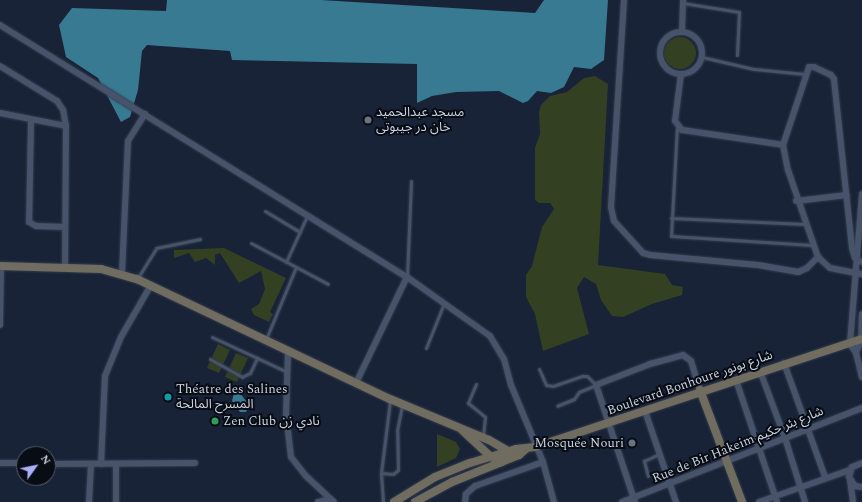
<!DOCTYPE html>
<html>
<head>
<meta charset="utf-8">
<style>
	body { margin:0 }
	#map { position:relative; width:862px; height:502px; overflow:hidden; background:#182337; font-family:Spectral,"Noto Sans Arabic",serif }
	div>[style] { position:absolute }
	[style*='--x'] { left:calc(var(--x)*1px); top:calc(var(--y)*1px); width:calc(var(--w)*1px); rotate:calc(var(--a)*1deg) }
	.green>* { inset:0; background:#334022 }
	.round { border-radius:50% }
	.water>* { inset:0; background:#387a92 }
	.roads { filter:drop-shadow(0 0 1px #343c4c) drop-shadow(0 0 1px #343c4c) }
	.lane>* { height:3px; margin:-1.5px; padding:0 1.5px; transform-origin:1.5px; border-radius:1.5px; background:#46536a }
	.street>* { height:6px; margin:-3px; padding:0 3px; transform-origin:3px; border-radius:3px; background:#46536a }
	.street>.ring { margin:-3px; padding:0; box-sizing:content-box; background:none; border:6px solid #46536a; border-radius:50% }
	.secondary>* { height:8px; margin:-4px; padding:0 4px; transform-origin:4px; border-radius:4px; background:#706c5f }
	.dots>* { width:11px; height:11px; translate:-50% -50%; box-sizing:border-box; border:2px solid #080c15; border-radius:50% }
	span { translate:-50% -50%; white-space:nowrap; text-align:center; line-height:1.15; -webkit-text-stroke:4px #080c15; paint-order:stroke }
	.poi-label { font-size:13px; color:#cad2df }
	.left { translate:0 -50%; text-align:left }
	.right { translate:-100% -50%; text-align:right }
	.street-label { font-size:13px; color:#cad2df }
	.north { position:absolute; left:16px; top:446px; width:40px; height:40px; box-sizing:border-box; background:#080c15; border:1px solid #565b66; border-radius:50%; rotate:57deg; font-size:11px; font-weight:700; line-height:16px; text-align:center; color:#cad2df }
	.north::after { content:''; display:block; margin:auto; width:14px; height:18px; background:#acaffb; clip-path:polygon(50% 0,100% 100%,50% 72%,0 100%) }
</style>
</head>
<body>
<div id="map">
	<div class="green">
		<i class="round" style="left:664px;top:37px;width:32px;height:32px"></i>
		<i style="clip-path:polygon(595px 76px,608px 84px,598px 265px,665px 274px,672px 285px,683px 287px,682px 295px,652px 304px,623px 317px,612px 316px,601px 300px,596px 284px,584px 277px,577px 288px,589px 334px,543px 351px,535px 314px,526px 297px,526px 275px,532px 266px,542px 227px,554px 209px,550px 203px,539px 203px,535px 200px,535px 148px,540px 134px,539px 112px,541px 105px,550px 96px,567px 92px,584px 78px)"></i>
		<i style="clip-path:polygon(224px 248px,286px 278px,270px 312px,273px 314px,269px 322px,254px 315px,251px 309px,259px 304px,265px 289px,261px 271px,239px 283px,220px 253px,215px 255px,215px 265px,206px 258px,195px 262px,189px 253px,174px 258px,174px 250px)"></i>
		<i style="clip-path:polygon(218px 344px,230px 350px,219px 373px,207px 368px)"></i>
		<i style="clip-path:polygon(236px 353px,248px 358px,237px 382px,225px 377px)"></i>
		<i style="clip-path:polygon(437px 434px,456px 442px,460px 449px,456px 458px,437px 467px)"></i>
	</div>
	<div class="water">
		<i style="clip-path:polygon(167px 0,321px 0,535px 13px,544px 0,608px 0,604px 60px,591px 69px,574px 67px,564px 87px,551px 93px,537px 91px,528px 101px,523px 103px,499px 91px,456px 92px,432px 96px,417px 103px,417px 64px,232px 60px,230px 51px,147px 45px,142px 51px,138px 90px,130px 117px,121px 122px,98px 78px,66px 57px,59px 25px,72px 8px,166px 11px)"></i>
		<i style="clip-path:polygon(234px 393px,240px 393px,249px 405px,246px 412px,240px 412px,232px 401px)"></i>
	</div>
	<div class="roads">
		<div class="lane">
			<i style="--x:683;--y:3;--w:57;--a:9.1"></i>
			<i style="--x:739;--y:12;--w:43;--a:92.7"></i>
			<i style="--x:702;--y:57;--w:53;--a:13"></i>
			<i style="--x:754;--y:69;--w:51;--a:5.6"></i>
			<i style="--x:677;--y:126;--w:110;--a:93.1"></i>
			<i style="--x:671;--y:236;--w:141;--a:3.7"></i>
			<i style="--x:265;--y:211;--w:41;--a:31"></i>
			<i style="--x:671;--y:218;--w:134;--a:2.6"></i>
			<i style="--x:251;--y:243;--w:87;--a:28"></i>
			<i style="--x:286;--y:262;--w:51;--a:-65.5"></i>
			<i style="--x:407;--y:277;--w:96;--a:-87.6"></i>
			<i style="--x:137;--y:279;--w:36;--a:-58"></i>
			<i style="--x:156;--y:248;--w:45;--a:-11.6"></i>
			<i style="--x:212;--y:337;--w:81;--a:25"></i>
			<i style="--x:266;--y:339;--w:78;--a:-67.4"></i>
			<i style="--x:426;--y:348;--w:48;--a:-68.2"></i>
			<i style="--x:210;--y:359;--w:37;--a:29"></i>
			<i style="--x:242;--y:377;--w:9;--a:-27"></i>
			<i style="--x:250;--y:373;--w:17;--a:-65"></i>
			<i style="--x:539;--y:369;--w:17;--a:66"></i>
			<i style="--x:546;--y:385;--w:7;--a:8"></i>
			<i style="--x:553;--y:386;--w:31;--a:-19"></i>
			<i style="--x:582;--y:376;--w:5;--a:0"></i>
			<i style="--x:587;--y:376;--w:13;--a:45"></i>
			<i style="--x:596;--y:385;--w:18;--a:158"></i>
			<i style="--x:579;--y:392;--w:9;--a:126"></i>
			<i style="--x:574;--y:399;--w:18;--a:158"></i>
			<i style="--x:476;--y:384;--w:21;--a:113"></i>
			<i style="--x:468;--y:403;--w:22;--a:39"></i>
			<i style="--x:485;--y:417;--w:19;--a:96"></i>
			<i style="--x:381;--y:473;--w:12;--a:5"></i>
			<i style="--x:393;--y:474;--w:6;--a:-39"></i>
			<i style="--x:398;--y:470;--w:39;--a:-91"></i>
			<i style="--x:397;--y:431;--w:26;--a:-79"></i>
			<i style="--x:648;--y:476;--w:16;--a:-105"></i>
			<i style="--x:644;--y:461;--w:17;--a:-25"></i>
			<i style="--x:383;--y:502;--w:29;--a:-94"></i>
			<i style="--x:381;--y:473;--w:73;--a:-82.9"></i>
		</div>
		<div class="street">
			<i style="--x:624;--y:0;--w:207;--a:93.6"></i>
			<i style="--x:611;--y:207;--w:14;--a:78"></i>
			<i style="--x:614;--y:221;--w:43;--a:47.8"></i>
			<i style="--x:643;--y:253;--w:7;--a:16"></i>
			<i style="--x:650;--y:255;--w:108;--a:5.3"></i>
			<i style="--x:758;--y:265;--w:41;--a:9.9"></i>
			<i style="--x:798;--y:272;--w:10;--a:-24"></i>
			<i style="--x:807;--y:268;--w:16;--a:-45"></i>
			<i style="--x:0;--y:25;--w:479;--a:31.8"></i>
			<i style="--x:407;--y:277;--w:102;--a:35.4"></i>
			<i style="--x:490;--y:336;--w:27;--a:59"></i>
			<i style="--x:504;--y:359;--w:27;--a:75"></i>
			<i style="--x:511;--y:385;--w:83;--a:67.4"></i>
			<i style="--x:543;--y:462;--w:41;--a:74.6"></i>
			<i style="--x:682;--y:31;--w:31;--a:-88"></i>
			<i class="ring" style="left:660px;top:32px;width:36px;height:36px"></i>
			<i style="--x:0;--y:66;--w:67;--a:31.6"></i>
			<i style="--x:57;--y:101;--w:11;--a:56"></i>
			<i style="--x:63;--y:110;--w:16;--a:79"></i>
			<i style="--x:66;--y:126;--w:142;--a:90.4"></i>
			<i style="--x:681;--y:74;--w:47;--a:97.3"></i>
			<i style="--x:675;--y:121;--w:11;--a:52"></i>
			<i style="--x:682;--y:130;--w:102;--a:8.4"></i>
			<i style="--x:0;--y:113;--w:67;--a:11.1"></i>
			<i style="--x:31;--y:122;--w:100;--a:91.1"></i>
			<i style="--x:29;--y:222;--w:8;--a:30"></i>
			<i style="--x:36;--y:226;--w:29;--a:2"></i>
			<i style="--x:862;--y:194;--w:150;--a:94.6"></i>
			<i style="--x:850;--y:344;--w:11;--a:56"></i>
			<i style="--x:856;--y:353;--w:25;--a:76"></i>
			<i style="--x:796;--y:201;--w:51;--a:-6.7"></i>
			<i style="--x:862;--y:262;--w:8;--a:-150"></i>
			<i style="--x:855;--y:258;--w:10;--a:-107"></i>
			<i style="--x:852;--y:248;--w:170;--a:-96.1"></i>
			<i style="--x:834;--y:79;--w:5;--a:-127"></i>
			<i style="--x:831;--y:75;--w:19;--a:-155"></i>
			<i style="--x:814;--y:67;--w:5;--a:180"></i>
			<i style="--x:809;--y:67;--w:82;--a:108.4"></i>
			<i style="--x:783;--y:145;--w:25;--a:79"></i>
			<i style="--x:788;--y:170;--w:92;--a:71"></i>
			<i style="--x:818;--y:257;--w:16;--a:43"></i>
			<i style="--x:830;--y:268;--w:33;--a:11"></i>
			<i style="--x:122;--y:273;--w:132;--a:-87.4"></i>
			<i style="--x:128;--y:141;--w:32;--a:-58"></i>
			<i style="--x:0;--y:325;--w:59;--a:-89"></i>
			<i style="--x:288;--y:352;--w:62;--a:91.8"></i>
			<i style="--x:286;--y:414;--w:43;--a:83.4"></i>
			<i style="--x:291;--y:457;--w:24;--a:52"></i>
			<i style="--x:306;--y:476;--w:34;--a:43"></i>
			<i style="--x:856;--y:353;--w:14;--a:-69"></i>
			<i style="--x:861;--y:340;--w:26;--a:-88"></i>
			<i style="--x:784;--y:363;--w:121;--a:70.2"></i>
			<i style="--x:760;--y:371;--w:72;--a:69.5"></i>
			<i style="--x:785;--y:438;--w:67;--a:72.6"></i>
			<i style="--x:736;--y:380;--w:129;--a:71.4"></i>
			<i style="--x:356;--y:383;--w:118;--a:-64.3"></i>
			<i style="--x:645;--y:411;--w:96;--a:71.2"></i>
			<i style="--x:0;--y:463;--w:24;--a:0"></i>
			<i style="--x:862;--y:463;--w:11;--a:158"></i>
			<i style="--x:852;--y:467;--w:10;--a:107"></i>
			<i style="--x:849;--y:477;--w:11;--a:56"></i>
			<i style="--x:855;--y:486;--w:7;--a:8"></i>
			<i style="--x:48;--y:464;--w:147;--a:-0.4"></i>
			<i style="--x:101;--y:464;--w:88;--a:-87.4"></i>
			<i style="--x:105;--y:376;--w:42;--a:-67.7"></i>
			<i style="--x:121;--y:337;--w:60;--a:-60"></i>
			<i style="--x:850;--y:480;--w:22;--a:82"></i>
			<i style="--x:89;--y:502;--w:38;--a:-87"></i>
			<i style="--x:116;--y:502;--w:38;--a:-90"></i>
			<i style="--x:318;--y:502;--w:13;--a:-13"></i>
			<i style="--x:331;--y:499;--w:4;--a:45"></i>
			<i style="--x:465;--y:502;--w:8;--a:-83"></i>
			<i style="--x:466;--y:494;--w:12;--a:-42"></i>
			<i style="--x:475;--y:486;--w:72;--a:-19.4"></i>
			<i style="--x:622;--y:502;--w:258;--a:-21.4"></i>
			<i style="--x:635;--y:502;--w:123;--a:-108.4"></i>
			<i style="--x:596;--y:385;--w:58;--a:-21.3"></i>
			<i style="--x:650;--y:364;--w:34;--a:-15"></i>
			<i style="--x:683;--y:355;--w:10;--a:37"></i>
			<i style="--x:691;--y:361;--w:30;--a:73"></i>
			<i style="--x:759;--y:502;--w:96;--a:-19.4"></i>
		</div>
		<div class="secondary">
			<i style="--x:0;--y:266;--w:101;--a:1.7"></i>
			<i style="--x:101;--y:269;--w:37;--a:16"></i>
			<i style="--x:137;--y:279;--w:280;--a:25.4"></i>
			<i style="--x:390;--y:399;--w:107;--a:22.5"></i>
			<i style="--x:489;--y:440;--w:22;--a:30"></i>
			<i style="--x:508;--y:451;--w:13;--a:122"></i>
			<i style="--x:501;--y:462;--w:11;--a:-153"></i>
			<i style="--x:491;--y:457;--w:40;--a:-137"></i>
			<i style="--x:700;--y:390;--w:120;--a:69.4"></i>
			<i style="--x:394;--y:502;--w:48;--a:-31.4"></i>
			<i style="--x:435;--y:477;--w:38;--a:-22"></i>
			<i style="--x:470;--y:463;--w:48;--a:-16.9"></i>
			<i style="--x:516;--y:449;--w:19;--a:-6"></i>
			<i style="--x:535;--y:447;--w:344;--a:-18.3"></i>
			<i style="--x:415;--y:502;--w:42;--a:-28.4"></i>
			<i style="--x:452;--y:482;--w:72;--a:-21.9"></i>
			<i style="--x:519;--y:455;--w:9;--a:-41"></i>
		</div>
	</div>
	<div class="dots">
		<i style="left:368px;top:120px;background:#6b7280"></i>
		<i style="left:168px;top:397px;background:#0f9aa8"></i>
		<i style="left:215px;top:421px;background:#2e9e5b"></i>
		<i style="left:632px;top:443px;background:#6b7280"></i>
	</div>
	<div class="poi-label">
		<span class="left" style="left:376px;top:120px">مسجد عبدالحمید<br>خان در جیبوتی</span>
		<span class="left" style="left:176px;top:397px">Théatre des Salines<br>المسرح المالحة</span>
		<span class="left" style="left:223px;top:421px">Zen Club نادي زن</span>
		<span class="right" style="left:624px;top:443px">Mosquée Nouri</span>
	</div>
	<div class="street-label">
		<span style="left:690px;top:383px;rotate:-19deg">Boulevard Bonhoure شارع بونور</span>
		<span style="left:738px;top:445px;rotate:-22deg">Rue de Bir Hakeim شارع بئر حكيم</span>
	</div>
	<div class="north">N</div>
</div>
</body>
</html>
